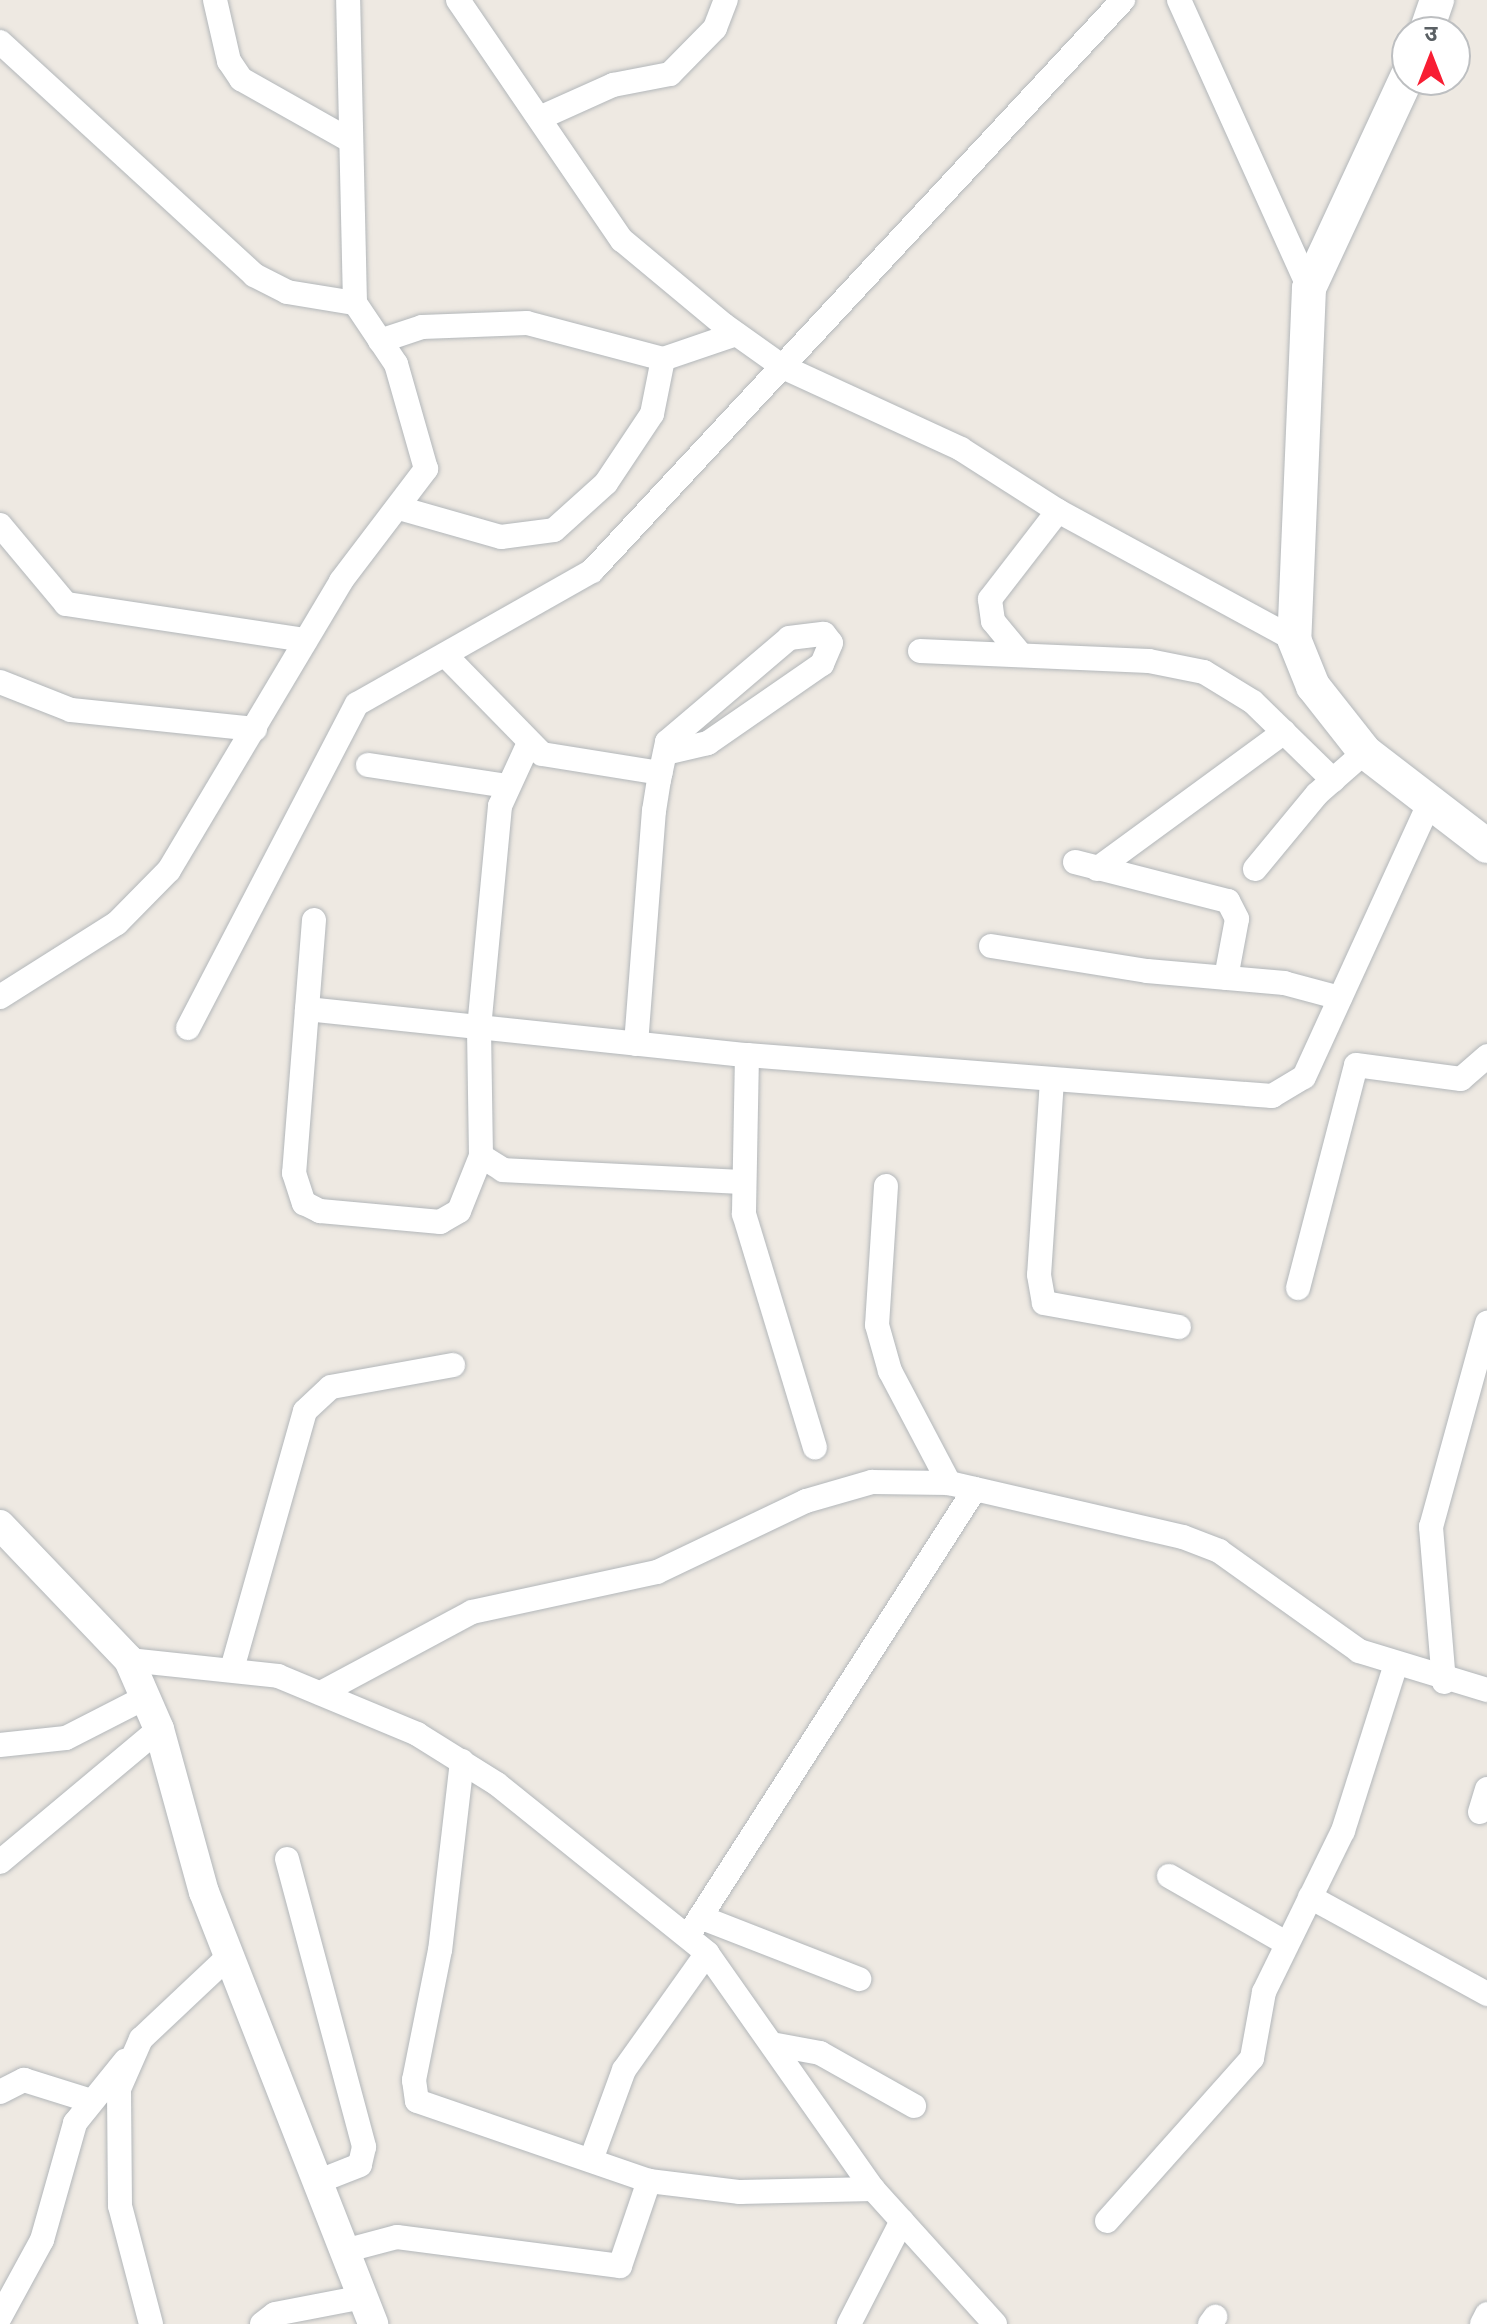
<!DOCTYPE html>
<html>
<head>
<meta charset="utf-8">
<style>
	body { margin:0 }
	#map { position:relative; width:1487px; height:2324px; overflow:hidden; background:#eee9e2; font-family:Signika,"Noto Sans Devanagari",sans-serif }
	div>[style] { position:absolute }
	[style*='--x'] { left:calc(var(--x)*1px); top:calc(var(--y)*1px); width:calc(var(--w)*1px); rotate:calc(var(--a)*1deg) }
	.roads { filter:drop-shadow(0 0 2px #b3b7ba) drop-shadow(0 0 2px #b3b7ba) }
	.minor>* { height:24px; margin:-12px; padding:0 12px; transform-origin:12px; border-radius:12px; background:#fff }
	.tertiary>* { height:30px; margin:-15px; padding:0 15px; transform-origin:15px; border-radius:15px; background:#fff }
	.secondary>* { height:34px; margin:-17px; padding:0 17px; transform-origin:17px; border-radius:17px; background:#fff }
	span { translate:-50% -50%; white-space:nowrap; text-align:center; line-height:1.15; -webkit-text-stroke:7px #fff; paint-order:stroke }
	.north { position:absolute; left:1391px; top:16px; width:80px; height:80px; box-sizing:border-box; background:#fff; border:2px solid #bdbfc1; border-radius:50%; rotate:0deg; font-size:22px; font-weight:700; line-height:32px; text-align:center; color:#5a6064 }
	.north::after { content:''; display:block; margin:auto; width:28px; height:36px; background:#f81e33; clip-path:polygon(50% 0,100% 100%,50% 72%,0 100%) }
</style>
</head>
<body>
<div id="map">
	<div class="roads">
		<div class="minor">
			<i style="--x:215;--y:0;--w:63;--a:77.1"></i>
			<i style="--x:229;--y:61;--w:22;--a:56"></i>
			<i style="--x:241;--y:79;--w:126;--a:29.4"></i>
			<i style="--x:458;--y:0;--w:291;--a:55.7"></i>
			<i style="--x:622;--y:240;--w:133;--a:39.8"></i>
			<i style="--x:724;--y:325;--w:72;--a:35.4"></i>
			<i style="--x:783;--y:367;--w:196;--a:24.7"></i>
			<i style="--x:961;--y:449;--w:115;--a:32.6"></i>
			<i style="--x:1058;--y:511;--w:268;--a:28.5"></i>
			<i style="--x:1179;--y:0;--w:316;--a:65.7"></i>
			<i style="--x:0;--y:42;--w:345;--a:42.5"></i>
			<i style="--x:254;--y:275;--w:37;--a:27"></i>
			<i style="--x:287;--y:292;--w:69;--a:9.2"></i>
			<i style="--x:544;--y:116;--w:76;--a:-24.2"></i>
			<i style="--x:613;--y:85;--w:58;--a:-10.9"></i>
			<i style="--x:670;--y:74;--w:64;--a:-45.6"></i>
			<i style="--x:715;--y:28;--w:30;--a:-69"></i>
			<i style="--x:380;--y:341;--w:44;--a:-18.4"></i>
			<i style="--x:422;--y:327;--w:105;--a:-2.2"></i>
			<i style="--x:527;--y:323;--w:141;--a:14.8"></i>
			<i style="--x:663;--y:359;--w:77;--a:-18.9"></i>
			<i style="--x:399;--y:508;--w:106;--a:15.9"></i>
			<i style="--x:501;--y:537;--w:53;--a:-7.5"></i>
			<i style="--x:554;--y:530;--w:70;--a:-42.1"></i>
			<i style="--x:606;--y:483;--w:83;--a:-56.3"></i>
			<i style="--x:652;--y:414;--w:56;--a:-78.7"></i>
			<i style="--x:0;--y:525;--w:103;--a:50.1"></i>
			<i style="--x:66;--y:604;--w:242;--a:8.6"></i>
			<i style="--x:920;--y:651;--w:229;--a:2.5"></i>
			<i style="--x:1149;--y:661;--w:56;--a:11.3"></i>
			<i style="--x:1204;--y:672;--w:57;--a:31.5"></i>
			<i style="--x:1253;--y:702;--w:112;--a:44.3"></i>
			<i style="--x:1021;--y:655;--w:44;--a:-129.5"></i>
			<i style="--x:993;--y:621;--w:22;--a:-98"></i>
			<i style="--x:990;--y:599;--w:111;--a:-52.3"></i>
			<i style="--x:448;--y:658;--w:134;--a:45.6"></i>
			<i style="--x:542;--y:754;--w:120;--a:9.1"></i>
			<i style="--x:0;--y:682;--w:76;--a:21.5"></i>
			<i style="--x:71;--y:710;--w:185;--a:5.9"></i>
			<i style="--x:528;--y:745;--w:67;--a:114.7"></i>
			<i style="--x:500;--y:806;--w:224;--a:95.4"></i>
			<i style="--x:479;--y:1029;--w:127;--a:89.1"></i>
			<i style="--x:481;--y:1156;--w:26;--a:32"></i>
			<i style="--x:503;--y:1170;--w:237;--a:2.9"></i>
			<i style="--x:368;--y:765;--w:141;--a:8.6"></i>
			<i style="--x:1075;--y:862;--w:158;--a:14.3"></i>
			<i style="--x:1228;--y:901;--w:20;--a:63"></i>
			<i style="--x:1237;--y:919;--w:60;--a:100.6"></i>
			<i style="--x:1097;--y:869;--w:232;--a:-36.2"></i>
			<i style="--x:1255;--y:869;--w:97;--a:-50.4"></i>
			<i style="--x:1317;--y:794;--w:64;--a:-41.2"></i>
			<i style="--x:314;--y:920;--w:254;--a:94.5"></i>
			<i style="--x:294;--y:1173;--w:32;--a:72"></i>
			<i style="--x:304;--y:1203;--w:18;--a:27"></i>
			<i style="--x:320;--y:1211;--w:121;--a:5.2"></i>
			<i style="--x:440;--y:1222;--w:22;--a:-30"></i>
			<i style="--x:459;--y:1211;--w:59;--a:-68.2"></i>
			<i style="--x:991;--y:946;--w:158;--a:9.1"></i>
			<i style="--x:1147;--y:971;--w:138;--a:5"></i>
			<i style="--x:1284;--y:983;--w:58;--a:15"></i>
			<i style="--x:0;--y:997;--w:138;--a:-32.3"></i>
			<i style="--x:117;--y:923;--w:74;--a:-45.5"></i>
			<i style="--x:169;--y:870;--w:336;--a:-59.2"></i>
			<i style="--x:341;--y:581;--w:141;--a:-52.8"></i>
			<i style="--x:426;--y:469;--w:109;--a:-105.9"></i>
			<i style="--x:396;--y:364;--w:73;--a:-123.9"></i>
			<i style="--x:355;--y:303;--w:303;--a:-91.3"></i>
			<i style="--x:307;--y:1009;--w:442;--a:6"></i>
			<i style="--x:747;--y:1055;--w:527;--a:4.47"></i>
			<i style="--x:1272;--y:1096;--w:37;--a:-31"></i>
			<i style="--x:1304;--y:1077;--w:302;--a:-65.4"></i>
			<i style="--x:188;--y:1028;--w:365;--a:-62.5"></i>
			<i style="--x:357;--y:704;--w:270;--a:-29.5"></i>
			<i style="--x:592;--y:571;--w:780;--a:-47.08"></i>
			<i style="--x:636;--y:1044;--w:234;--a:-85.6"></i>
			<i style="--x:654;--y:811;--w:31;--a:-81"></i>
			<i style="--x:659;--y:780;--w:39;--a:-78"></i>
			<i style="--x:667;--y:742;--w:160;--a:-40.4"></i>
			<i style="--x:789;--y:638;--w:35;--a:-7"></i>
			<i style="--x:824;--y:634;--w:11;--a:52"></i>
			<i style="--x:831;--y:643;--w:23;--a:113"></i>
			<i style="--x:822;--y:664;--w:139;--a:145.3"></i>
			<i style="--x:708;--y:743;--w:44;--a:166.9"></i>
			<i style="--x:747;--y:1055;--w:159;--a:91.1"></i>
			<i style="--x:744;--y:1214;--w:244;--a:73.1"></i>
			<i style="--x:1052;--y:1080;--w:195;--a:93.8"></i>
			<i style="--x:1039;--y:1275;--w:28;--a:80"></i>
			<i style="--x:1044;--y:1303;--w:137;--a:10.1"></i>
			<i style="--x:886;--y:1186;--w:139;--a:93.7"></i>
			<i style="--x:877;--y:1325;--w:48;--a:74.2"></i>
			<i style="--x:890;--y:1371;--w:127;--a:62.2"></i>
			<i style="--x:1298;--y:1288;--w:230;--a:-75.4"></i>
			<i style="--x:1356;--y:1065;--w:106;--a:7.6"></i>
			<i style="--x:1461;--y:1079;--w:35;--a:-41"></i>
			<i style="--x:129;--y:1660;--w:150;--a:6.1"></i>
			<i style="--x:278;--y:1676;--w:151;--a:22.6"></i>
			<i style="--x:417;--y:1734;--w:94;--a:32"></i>
			<i style="--x:497;--y:1784;--w:270;--a:38.8"></i>
			<i style="--x:707;--y:1953;--w:289;--a:54.9"></i>
			<i style="--x:873;--y:2189;--w:182;--a:47.9"></i>
			<i style="--x:232;--y:1669;--w:268;--a:-74.2"></i>
			<i style="--x:305;--y:1411;--w:35;--a:-43"></i>
			<i style="--x:331;--y:1387;--w:124;--a:-10.2"></i>
			<i style="--x:1444;--y:1682;--w:156;--a:-94.8"></i>
			<i style="--x:1431;--y:1527;--w:212;--a:-74.6"></i>
			<i style="--x:321;--y:1693;--w:171;--a:-28.2"></i>
			<i style="--x:472;--y:1612;--w:189;--a:-12.2"></i>
			<i style="--x:657;--y:1572;--w:165;--a:-25.5"></i>
			<i style="--x:806;--y:1501;--w:69;--a:-16.1"></i>
			<i style="--x:872;--y:1482;--w:77;--a:0.7"></i>
			<i style="--x:949;--y:1483;--w:240;--a:13"></i>
			<i style="--x:1183;--y:1537;--w:39;--a:21"></i>
			<i style="--x:1219;--y:1551;--w:172;--a:35.5"></i>
			<i style="--x:1359;--y:1651;--w:134;--a:16.9"></i>
			<i style="--x:0;--y:1745;--w:66;--a:-6.1"></i>
			<i style="--x:66;--y:1738;--w:90;--a:-27.1"></i>
			<i style="--x:462;--y:1761;--w:190;--a:96.6"></i>
			<i style="--x:440;--y:1950;--w:133;--a:101.3"></i>
			<i style="--x:414;--y:2080;--w:21;--a:82"></i>
			<i style="--x:417;--y:2101;--w:245;--a:19"></i>
			<i style="--x:649;--y:2181;--w:92;--a:6.9"></i>
			<i style="--x:740;--y:2192;--w:133;--a:-1.3"></i>
			<i style="--x:1480;--y:1812;--w:24;--a:-73"></i>
			<i style="--x:287;--y:1859;--w:298;--a:75"></i>
			<i style="--x:364;--y:2147;--w:18;--a:103"></i>
			<i style="--x:360;--y:2165;--w:46;--a:158.4"></i>
			<i style="--x:0;--y:1862;--w:207;--a:-39.9"></i>
			<i style="--x:1169;--y:1876;--w:135;--a:29.8"></i>
			<i style="--x:1310;--y:1897;--w:202;--a:28.7"></i>
			<i style="--x:700;--y:1917;--w:171;--a:21.3"></i>
			<i style="--x:688;--y:1936;--w:531;--a:-57.3"></i>
			<i style="--x:777;--y:2045;--w:44;--a:10.5"></i>
			<i style="--x:820;--y:2053;--w:108;--a:29.4"></i>
			<i style="--x:0;--y:2092;--w:27;--a:-27"></i>
			<i style="--x:24;--y:2080;--w:67;--a:17.4"></i>
			<i style="--x:591;--y:2160;--w:96;--a:-69.9"></i>
			<i style="--x:624;--y:2070;--w:143;--a:-54.6"></i>
			<i style="--x:1107;--y:2221;--w:218;--a:-48.3"></i>
			<i style="--x:1252;--y:2058;--w:67;--a:-79.7"></i>
			<i style="--x:1264;--y:1992;--w:179;--a:-63.9"></i>
			<i style="--x:1343;--y:1831;--w:172;--a:-72.4"></i>
			<i style="--x:344;--y:2251;--w:55;--a:-14.8"></i>
			<i style="--x:397;--y:2237;--w:225;--a:7.4"></i>
			<i style="--x:620;--y:2266;--w:90;--a:-71.2"></i>
			<i style="--x:0;--y:2317;--w:88;--a:-61.4"></i>
			<i style="--x:42;--y:2240;--w:122;--a:-74.2"></i>
			<i style="--x:75;--y:2123;--w:80;--a:-51.1"></i>
			<i style="--x:151;--y:2324;--w:122;--a:-104.7"></i>
			<i style="--x:120;--y:2206;--w:117;--a:-90.5"></i>
			<i style="--x:119;--y:2089;--w:55;--a:-66.3"></i>
			<i style="--x:141;--y:2039;--w:121;--a:-43.3"></i>
			<i style="--x:262;--y:2324;--w:16;--a:-38"></i>
			<i style="--x:275;--y:2314;--w:90;--a:-10.9"></i>
			<i style="--x:849;--y:2324;--w:116;--a:-62.8"></i>
			<i style="--x:1210;--y:2324;--w:9;--a:-54"></i>
			<i style="--x:1482;--y:2324;--w:11;--a:-63"></i>
		</div>
		<div class="tertiary">
			<i style="--x:0;--y:1525;--w:187;--a:46.3"></i>
			<i style="--x:129;--y:1660;--w:75;--a:66.5"></i>
			<i style="--x:159;--y:1729;--w:169;--a:74.6"></i>
			<i style="--x:204;--y:1892;--w:464;--a:68.6"></i>
		</div>
		<div class="secondary">
			<i style="--x:1426;--y:32;--w:34;--a:-71"></i>
			<i style="--x:1407;--y:77;--w:233;--a:114.9"></i>
			<i style="--x:1309;--y:288;--w:351;--a:92.4"></i>
			<i style="--x:1294;--y:639;--w:51;--a:68"></i>
			<i style="--x:1313;--y:686;--w:84;--a:51.8"></i>
			<i style="--x:1365;--y:752;--w:154;--a:37.6"></i>
		</div>
	</div>
	<div class="north">उ</div>
</div>
</body>
</html>
